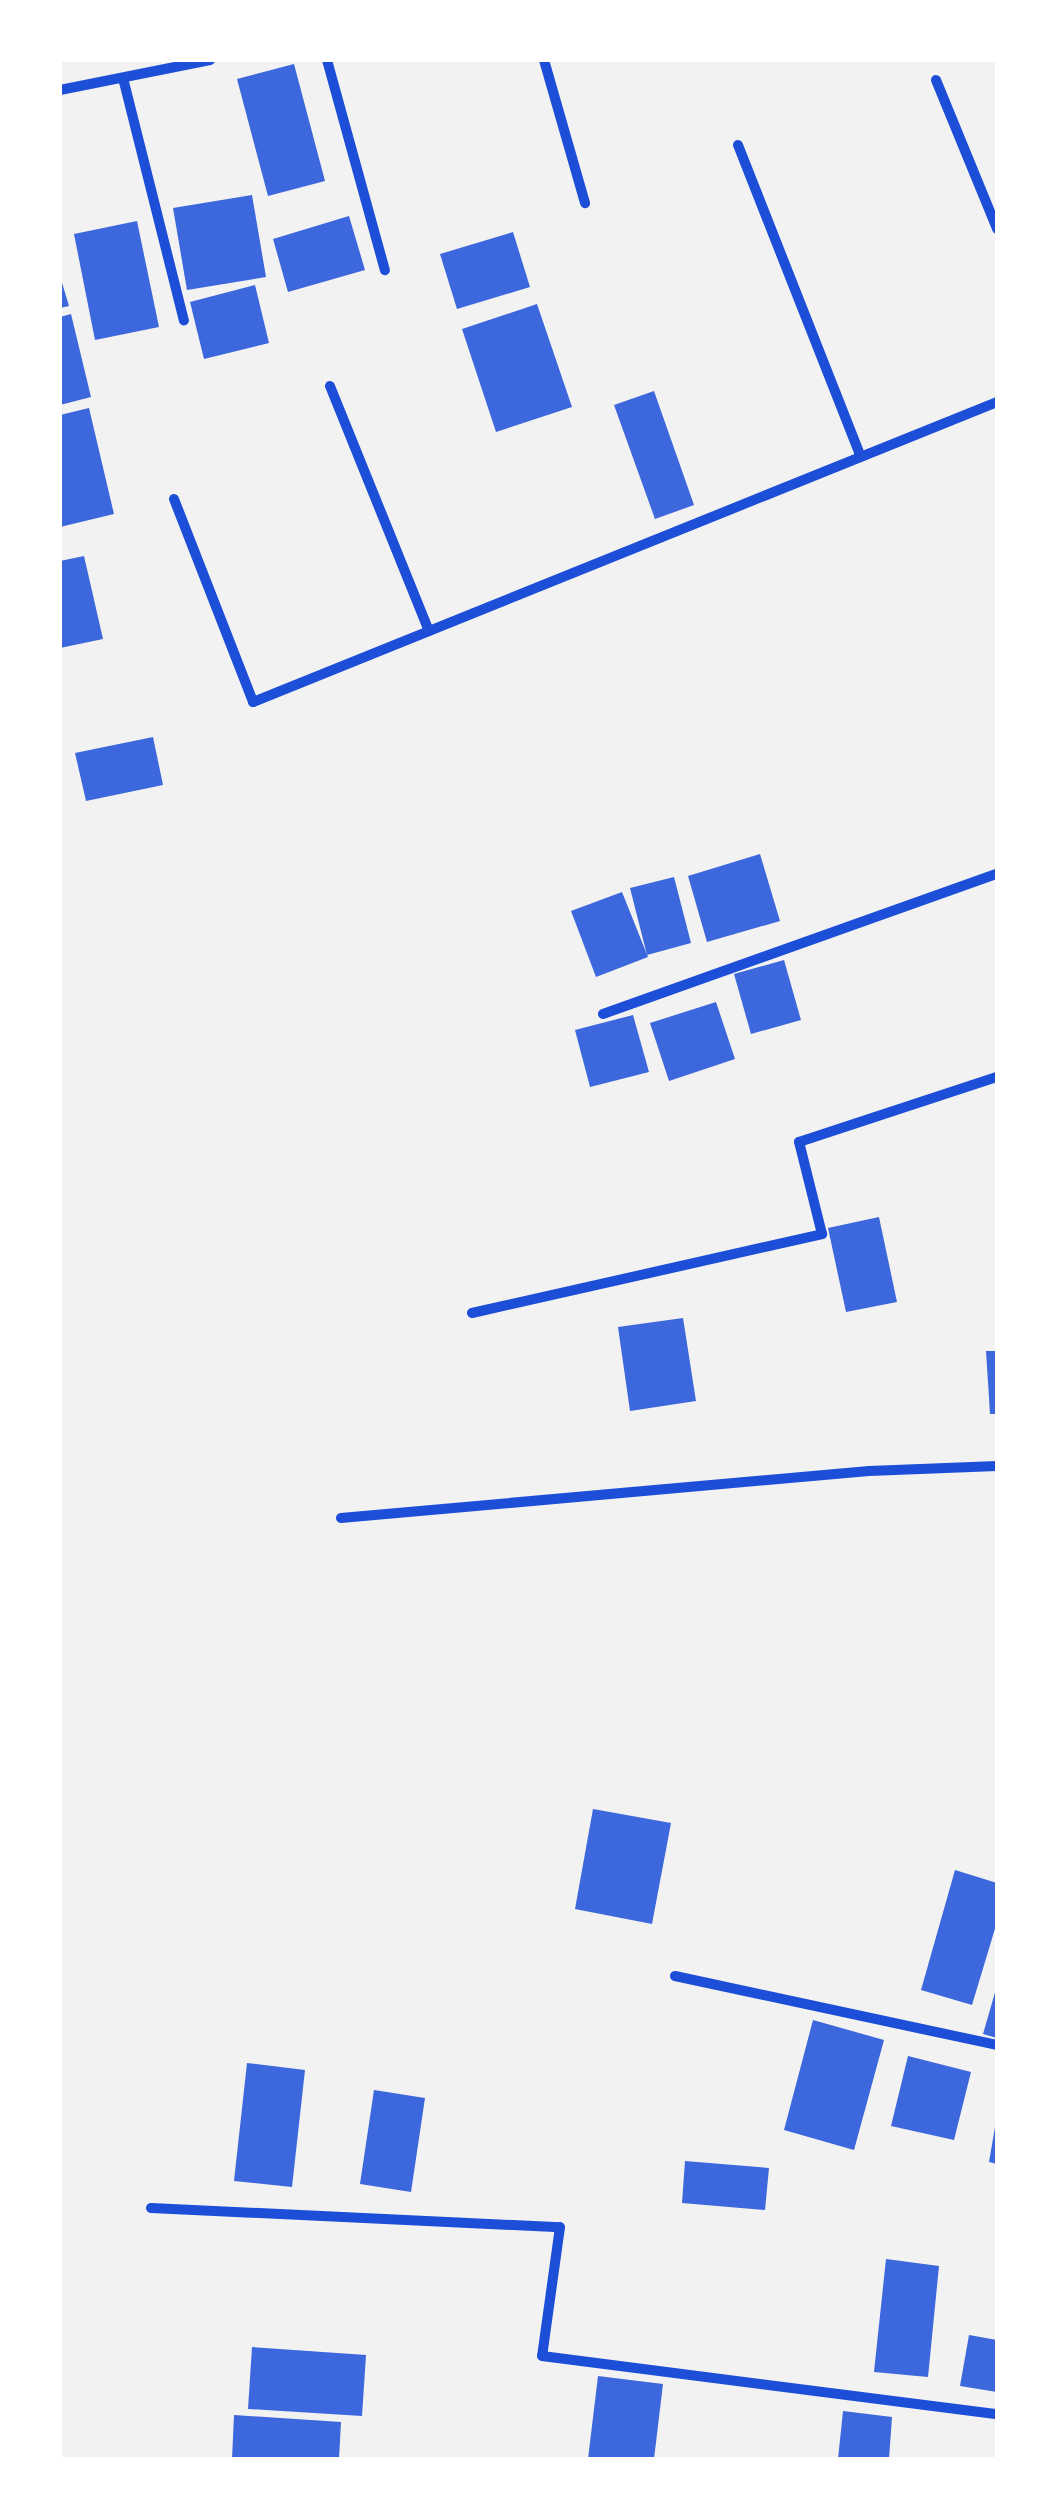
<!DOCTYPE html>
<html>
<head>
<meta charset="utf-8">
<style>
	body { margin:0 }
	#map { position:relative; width:1057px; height:2519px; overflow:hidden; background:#f2f2f2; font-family:Mulish,sans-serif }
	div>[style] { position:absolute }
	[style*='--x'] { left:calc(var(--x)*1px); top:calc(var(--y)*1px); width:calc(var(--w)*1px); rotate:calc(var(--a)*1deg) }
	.building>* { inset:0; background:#3d67dc }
	.minor>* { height:10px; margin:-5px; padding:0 5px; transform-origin:5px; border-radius:5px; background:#1d4ed8 }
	span { translate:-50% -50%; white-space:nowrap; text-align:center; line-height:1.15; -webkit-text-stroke:8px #fff; paint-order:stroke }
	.frame { position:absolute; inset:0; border:62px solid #fff; pointer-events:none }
</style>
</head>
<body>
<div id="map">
	<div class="building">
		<i style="clip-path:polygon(294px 64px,325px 181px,268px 196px,237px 79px)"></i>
		<i style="clip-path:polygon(252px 195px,266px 277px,187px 290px,173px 208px)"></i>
		<i style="clip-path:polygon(349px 216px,365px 270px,288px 292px,273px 239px)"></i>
		<i style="clip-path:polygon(137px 221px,159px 327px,95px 340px,74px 234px)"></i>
		<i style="clip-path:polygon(513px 232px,530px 287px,457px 309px,440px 254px)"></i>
		<i style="clip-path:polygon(60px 276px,69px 306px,60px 308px)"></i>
		<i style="clip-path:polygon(255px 285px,269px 343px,204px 359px,190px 302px)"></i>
		<i style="clip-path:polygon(537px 304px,572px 407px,496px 432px,462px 329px)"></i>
		<i style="clip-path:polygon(71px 314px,91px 397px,60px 405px,60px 317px)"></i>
		<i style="clip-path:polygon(654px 391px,694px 505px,655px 519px,614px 405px)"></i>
		<i style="clip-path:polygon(89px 408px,114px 514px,60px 527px,60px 415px)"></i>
		<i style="clip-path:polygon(84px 556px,103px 639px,60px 648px,60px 561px)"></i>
		<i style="clip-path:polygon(153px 737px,163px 785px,86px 801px,75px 753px)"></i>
		<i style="clip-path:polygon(760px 854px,780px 921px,707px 942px,688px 876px)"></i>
		<i style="clip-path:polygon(674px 877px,691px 943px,647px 955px,630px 888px)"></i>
		<i style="clip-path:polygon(622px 892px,648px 957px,596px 977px,571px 911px)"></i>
		<i style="clip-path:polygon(784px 960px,801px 1020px,751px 1034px,734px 974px)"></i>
		<i style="clip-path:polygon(716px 1002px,735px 1059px,669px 1081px,650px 1023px)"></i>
		<i style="clip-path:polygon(633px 1015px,649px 1072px,590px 1087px,575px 1030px)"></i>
		<i style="clip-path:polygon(879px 1217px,897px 1302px,846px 1312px,828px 1228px)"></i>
		<i style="clip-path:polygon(683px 1318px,696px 1401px,630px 1411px,618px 1327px)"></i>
		<i style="clip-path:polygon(986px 1351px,997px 1351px,997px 1414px,990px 1414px)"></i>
		<i style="clip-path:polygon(593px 1809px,671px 1823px,652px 1924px,575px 1909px)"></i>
		<i style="clip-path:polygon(955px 1870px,997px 1883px,997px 1922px,972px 2005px,921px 1990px)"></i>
		<i style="clip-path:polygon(996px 1989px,997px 1989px,997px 2038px,983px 2034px)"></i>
		<i style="clip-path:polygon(813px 2020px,884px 2040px,854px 2150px,784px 2130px)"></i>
		<i style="clip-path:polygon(908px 2056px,971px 2072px,954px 2140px,891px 2126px)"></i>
		<i style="clip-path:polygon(247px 2063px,305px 2070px,292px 2187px,234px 2181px)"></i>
		<i style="clip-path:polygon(374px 2090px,425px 2098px,411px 2192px,360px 2184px)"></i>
		<i style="clip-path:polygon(995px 2127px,997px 2127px,997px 2164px,989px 2162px)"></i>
		<i style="clip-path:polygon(685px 2161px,769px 2168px,765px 2210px,682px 2203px)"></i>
		<i style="clip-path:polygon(886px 2259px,939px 2266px,928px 2377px,874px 2372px)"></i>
		<i style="clip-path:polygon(969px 2335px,997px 2340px,997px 2392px,960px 2386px)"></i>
		<i style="clip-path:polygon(252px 2347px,366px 2355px,362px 2416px,248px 2409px)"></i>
		<i style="clip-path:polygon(598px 2376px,663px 2384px,654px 2459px,588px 2459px)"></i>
		<i style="clip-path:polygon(843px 2411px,892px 2417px,889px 2459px,838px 2459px)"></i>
		<i style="clip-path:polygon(234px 2415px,341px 2422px,339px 2459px,232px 2459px)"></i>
	</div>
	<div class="minor">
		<i style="--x:327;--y:60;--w:218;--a:74.6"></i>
		<i style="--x:544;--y:60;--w:149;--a:74"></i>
		<i style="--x:123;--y:78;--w:250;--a:75.9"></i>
		<i style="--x:936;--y:80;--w:161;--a:67.7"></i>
		<i style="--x:60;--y:90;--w:153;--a:-11.3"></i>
		<i style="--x:738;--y:145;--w:335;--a:68.5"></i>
		<i style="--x:330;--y:386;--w:264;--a:68"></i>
		<i style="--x:174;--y:499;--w:218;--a:68.7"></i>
		<i style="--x:253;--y:702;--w:802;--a:-21.96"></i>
		<i style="--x:603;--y:1014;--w:418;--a:-19.6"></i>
		<i style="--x:472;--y:1313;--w:359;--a:-12.7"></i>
		<i style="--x:822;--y:1234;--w:95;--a:-104"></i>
		<i style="--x:799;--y:1142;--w:208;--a:-18.2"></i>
		<i style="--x:341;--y:1518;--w:530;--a:-5.09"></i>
		<i style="--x:869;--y:1471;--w:128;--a:-2.2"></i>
		<i style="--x:675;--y:1976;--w:329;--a:12.1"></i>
		<i style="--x:151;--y:2208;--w:409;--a:2.7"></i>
		<i style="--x:560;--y:2227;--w:130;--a:97.9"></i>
		<i style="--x:542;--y:2356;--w:459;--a:7.3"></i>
	</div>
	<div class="frame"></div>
</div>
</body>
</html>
